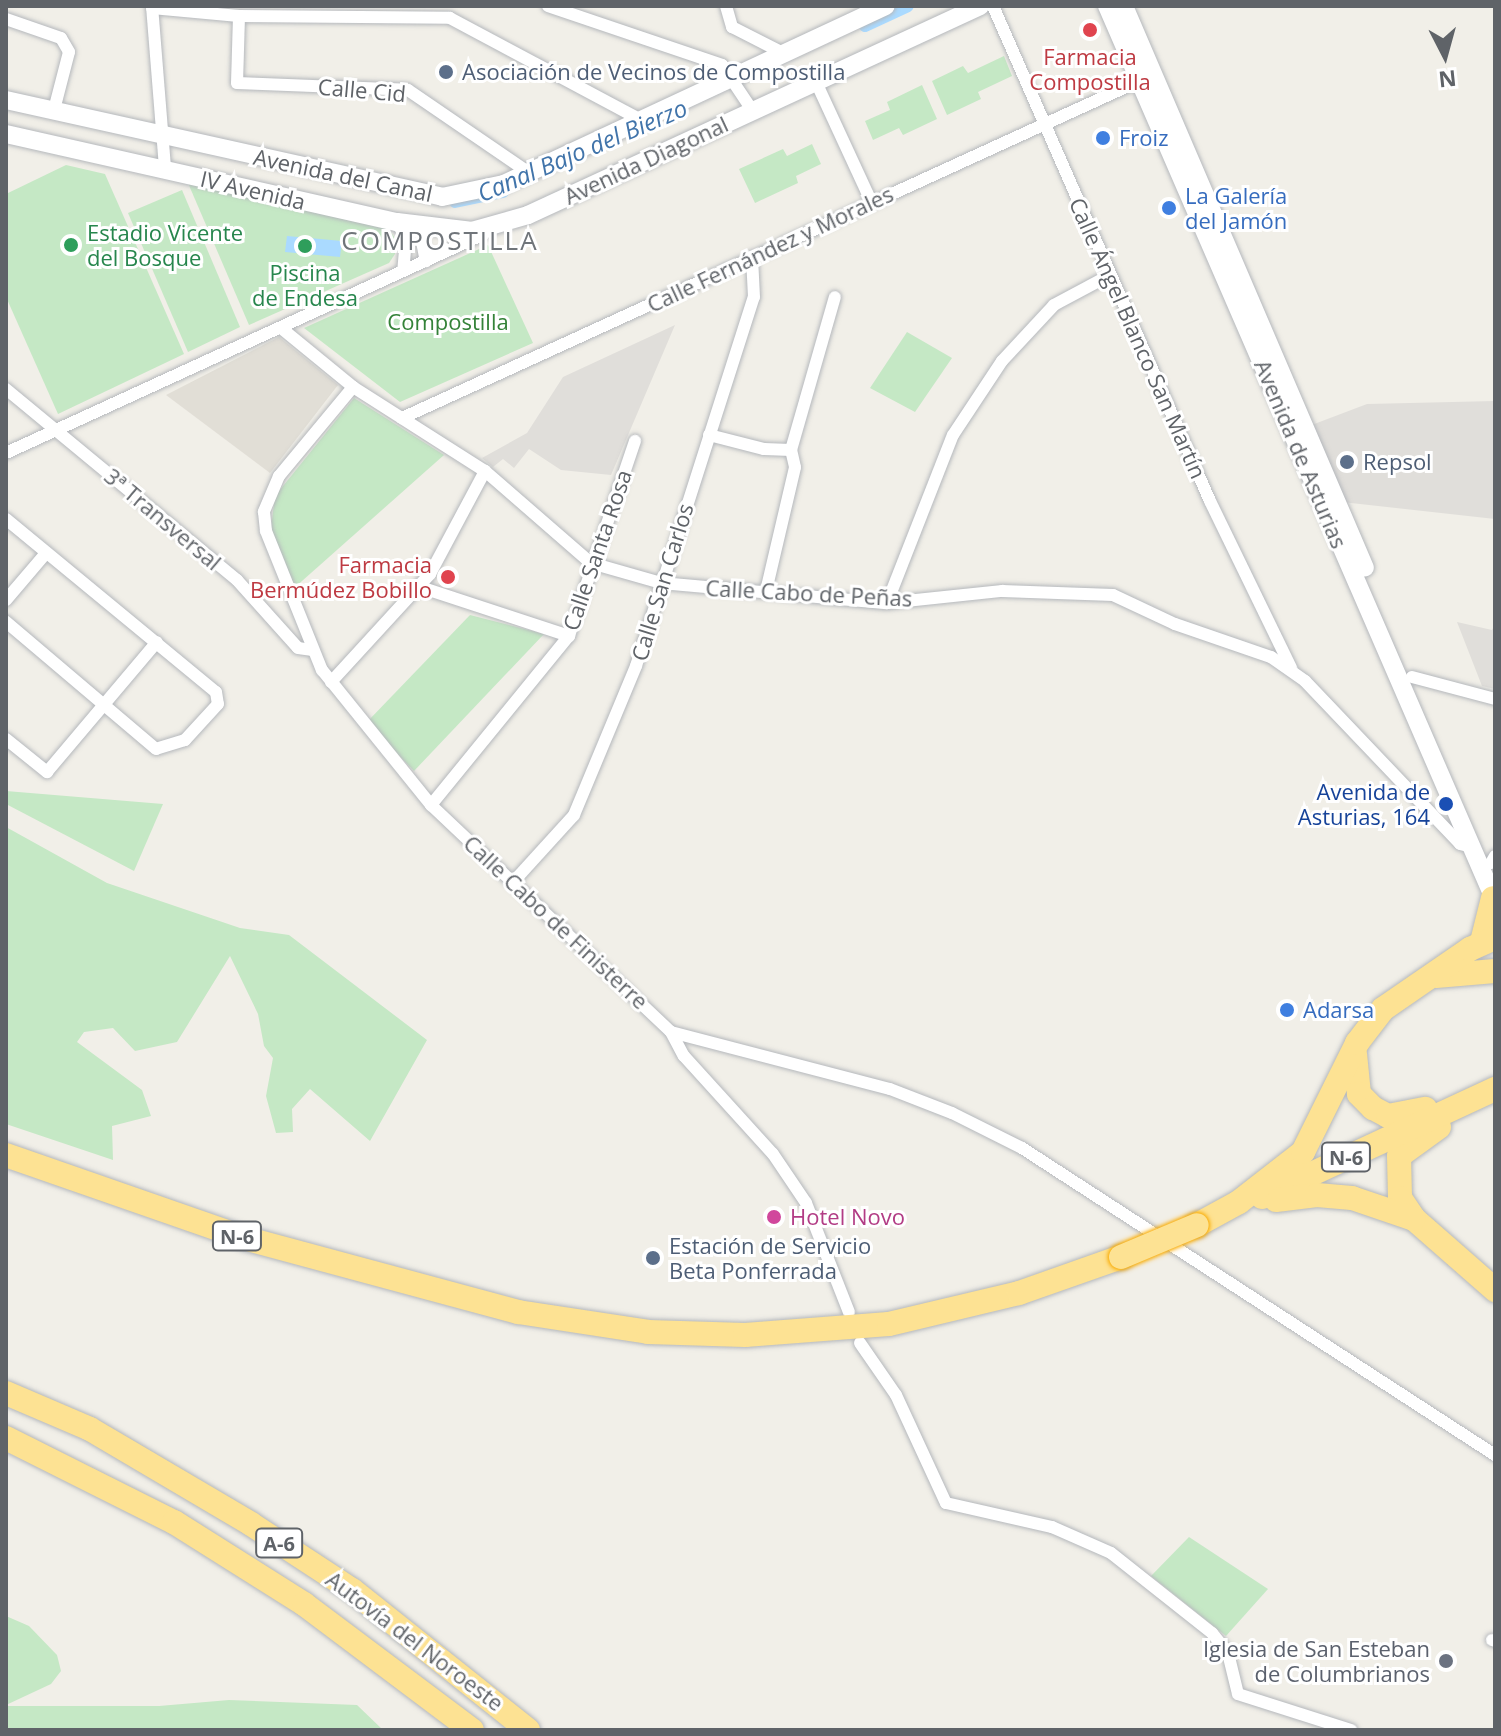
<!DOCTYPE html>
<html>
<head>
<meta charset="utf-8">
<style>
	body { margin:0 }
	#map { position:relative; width:1501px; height:1736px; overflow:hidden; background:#f1efe8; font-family:"Open Sans",sans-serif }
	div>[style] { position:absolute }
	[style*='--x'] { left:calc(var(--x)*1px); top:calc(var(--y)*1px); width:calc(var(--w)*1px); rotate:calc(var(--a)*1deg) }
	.industrial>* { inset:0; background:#e0deda }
	.education>* { inset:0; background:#e1ded6 }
	.green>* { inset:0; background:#c5e8c5 }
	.water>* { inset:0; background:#aadaff }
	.canal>* { height:12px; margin:-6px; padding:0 6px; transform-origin:6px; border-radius:6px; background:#aadaff }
	.roads { filter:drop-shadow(0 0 2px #b5b8bc) drop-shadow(0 0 2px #b5b8bc) }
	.street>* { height:12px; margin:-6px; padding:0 6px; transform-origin:6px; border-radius:6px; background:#fff }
	.secondary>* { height:18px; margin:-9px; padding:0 9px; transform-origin:9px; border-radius:9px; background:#fff }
	.highway>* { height:24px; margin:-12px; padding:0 12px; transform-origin:12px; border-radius:12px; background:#fde293 }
	.bridges { filter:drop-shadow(0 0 2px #f9ab00) drop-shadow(0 0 2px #f9ab00) }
	.highway-bridge>* { height:24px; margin:-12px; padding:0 12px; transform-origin:12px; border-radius:12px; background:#fde293 }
	.dots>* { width:22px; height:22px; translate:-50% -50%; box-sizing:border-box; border:4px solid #fff; border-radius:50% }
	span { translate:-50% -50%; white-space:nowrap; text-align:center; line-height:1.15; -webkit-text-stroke:6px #fff; paint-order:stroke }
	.shield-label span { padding:2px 6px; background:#fff; border:2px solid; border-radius:6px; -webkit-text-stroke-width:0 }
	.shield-label { font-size:20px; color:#5f6368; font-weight:700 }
	.health-label { font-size:22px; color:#be3a42 }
	.right { translate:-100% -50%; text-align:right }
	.service-label { font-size:22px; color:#4e5e75 }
	.left { translate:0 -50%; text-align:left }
	.street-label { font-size:22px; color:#5f6368 }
	.shop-label { font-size:22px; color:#366cbe }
	.leisure-label { font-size:22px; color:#27864d }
	.park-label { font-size:22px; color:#348238 }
	.transit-label { font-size:22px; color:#164399 }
	.hotel-label { font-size:22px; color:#b23c85 }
	.worship-label { font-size:22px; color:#5b616d }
	.water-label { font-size:24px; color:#4174aa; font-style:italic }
	.quarter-label { font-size:26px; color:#70757a; letter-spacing:2px }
	.frame { position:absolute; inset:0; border:8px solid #5f6368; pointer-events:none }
	.north { position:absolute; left:1405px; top:16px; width:80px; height:80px; -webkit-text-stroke:6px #fff; paint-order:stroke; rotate:174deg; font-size:22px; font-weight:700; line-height:32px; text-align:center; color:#5f6368 }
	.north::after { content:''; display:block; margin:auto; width:28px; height:36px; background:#5f6368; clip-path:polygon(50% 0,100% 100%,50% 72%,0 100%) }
</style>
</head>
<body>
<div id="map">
	<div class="industrial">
		<i style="clip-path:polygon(675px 325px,611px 475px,561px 470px,529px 449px,514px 468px,503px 459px,493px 467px,482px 458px,527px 433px,563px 377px)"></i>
		<i style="clip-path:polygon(1495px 401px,1495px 519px,1342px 502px,1309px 426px,1367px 404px)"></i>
		<i style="clip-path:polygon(1457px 622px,1492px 630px,1495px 624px,1495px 689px,1482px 686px)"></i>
	</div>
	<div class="education">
		<i style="clip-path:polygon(279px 337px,338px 385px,270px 473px,166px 395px)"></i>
	</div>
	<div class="green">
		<i style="clip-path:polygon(1004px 56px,1012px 76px,978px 92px,981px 99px,947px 115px,932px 81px,963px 66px,968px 73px)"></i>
		<i style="clip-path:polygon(922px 85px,937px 119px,903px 135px,899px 128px,873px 140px,865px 121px,890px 110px,887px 102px)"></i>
		<i style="clip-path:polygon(812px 144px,821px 164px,796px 176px,798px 183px,755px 203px,739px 169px,783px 149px,787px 156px)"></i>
		<i style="clip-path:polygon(66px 165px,105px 174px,184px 354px,58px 414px,6px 297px,6px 194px)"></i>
		<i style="clip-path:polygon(188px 183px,388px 228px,395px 238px,395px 254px,389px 263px,249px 325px)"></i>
		<i style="clip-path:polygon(182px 190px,240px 327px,188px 352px,128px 213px)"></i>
		<i style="clip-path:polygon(488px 245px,533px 343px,400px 402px,304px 328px)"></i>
		<i style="clip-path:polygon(907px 332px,952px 358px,915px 412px,870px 388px)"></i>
		<i style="clip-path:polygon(354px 398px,444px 455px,293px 589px,271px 528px,275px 496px)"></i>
		<i style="clip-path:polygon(470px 615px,544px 634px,414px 771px,367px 722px)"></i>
		<i style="clip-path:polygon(6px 791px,163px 804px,134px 871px,6px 804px)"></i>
		<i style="clip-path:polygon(6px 827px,107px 883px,240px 928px,289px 935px,427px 1040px,370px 1141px,310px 1089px,292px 1109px,293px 1132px,276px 1133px,266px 1096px,273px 1058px,264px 1046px,258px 1014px,230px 956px,177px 1042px,135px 1051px,113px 1028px,84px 1032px,77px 1042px,142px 1090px,151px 1116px,112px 1126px,113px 1160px,6px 1124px)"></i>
		<i style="clip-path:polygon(1189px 1537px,1268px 1589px,1226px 1636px,1151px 1576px)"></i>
		<i style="clip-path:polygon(6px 1616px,29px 1626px,57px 1655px,61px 1671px,51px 1684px,6px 1705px)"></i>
		<i style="clip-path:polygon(229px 1700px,357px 1705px,383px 1730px,6px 1730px,6px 1706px,159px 1706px)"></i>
	</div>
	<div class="water">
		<i style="clip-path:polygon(287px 236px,342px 241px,340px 257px,285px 252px)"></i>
	</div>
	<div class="canal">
		<i style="--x:865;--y:26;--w:47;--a:-24.9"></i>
		<i style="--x:455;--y:202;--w:49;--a:-11.8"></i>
	</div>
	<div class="roads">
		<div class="street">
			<i style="--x:152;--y:6;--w:164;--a:85.4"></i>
			<i style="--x:548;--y:6;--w:184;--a:18.7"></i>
			<i style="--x:722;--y:65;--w:54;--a:56.3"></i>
			<i style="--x:726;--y:6;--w:22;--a:74"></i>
			<i style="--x:732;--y:27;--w:57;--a:27"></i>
			<i style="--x:993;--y:6;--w:540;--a:66.33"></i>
			<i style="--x:1210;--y:501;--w:186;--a:64.1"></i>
			<i style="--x:152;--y:8;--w:87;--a:5.3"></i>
			<i style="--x:239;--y:16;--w:211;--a:0.5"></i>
			<i style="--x:450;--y:18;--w:214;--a:28.1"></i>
			<i style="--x:239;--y:16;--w:67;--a:91.7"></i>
			<i style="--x:237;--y:83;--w:171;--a:2.3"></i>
			<i style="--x:408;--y:90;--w:147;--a:34.4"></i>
			<i style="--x:6;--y:19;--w:58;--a:19.1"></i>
			<i style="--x:61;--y:38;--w:16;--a:60"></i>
			<i style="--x:69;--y:52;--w:60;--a:104.5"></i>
			<i style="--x:816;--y:82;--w:133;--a:65.2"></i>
			<i style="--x:397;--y:222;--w:19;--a:62"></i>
			<i style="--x:406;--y:239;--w:32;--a:95"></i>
			<i style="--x:419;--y:226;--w:36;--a:79"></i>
			<i style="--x:281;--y:328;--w:93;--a:39.3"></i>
			<i style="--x:353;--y:387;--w:156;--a:32.5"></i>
			<i style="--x:485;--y:471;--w:140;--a:41"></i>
			<i style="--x:591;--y:563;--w:73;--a:15.9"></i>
			<i style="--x:661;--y:583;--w:227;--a:5.1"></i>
			<i style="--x:887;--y:603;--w:116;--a:-6"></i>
			<i style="--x:1002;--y:591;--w:111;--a:2.1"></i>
			<i style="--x:1113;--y:595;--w:68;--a:25.1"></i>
			<i style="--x:1175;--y:624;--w:102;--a:19"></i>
			<i style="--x:1271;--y:657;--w:42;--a:35.2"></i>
			<i style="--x:1305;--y:681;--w:225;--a:46.4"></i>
			<i style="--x:1460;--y:844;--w:12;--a:14"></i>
			<i style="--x:353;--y:387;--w:116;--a:129.7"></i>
			<i style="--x:279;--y:476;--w:39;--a:113"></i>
			<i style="--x:264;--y:512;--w:19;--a:84"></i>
			<i style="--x:266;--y:531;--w:150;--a:68.1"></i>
			<i style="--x:322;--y:670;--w:174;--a:51.1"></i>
			<i style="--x:431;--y:805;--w:330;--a:43.4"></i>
			<i style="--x:671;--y:1032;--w:27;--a:62"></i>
			<i style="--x:684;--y:1056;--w:132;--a:47.8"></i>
			<i style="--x:773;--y:1154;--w:59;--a:56"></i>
			<i style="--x:806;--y:1203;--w:117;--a:68.5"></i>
			<i style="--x:6;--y:389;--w:300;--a:39.6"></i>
			<i style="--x:237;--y:580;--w:91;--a:48.1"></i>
			<i style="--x:298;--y:648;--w:15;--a:8"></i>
			<i style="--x:402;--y:418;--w:810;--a:-24.57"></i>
			<i style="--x:709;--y:435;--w:57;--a:14.3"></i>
			<i style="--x:764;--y:449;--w:27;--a:2"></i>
			<i style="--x:6;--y:453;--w:526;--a:-24.62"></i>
			<i style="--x:6;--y:519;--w:272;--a:39.5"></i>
			<i style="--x:216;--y:692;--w:12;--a:81"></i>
			<i style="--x:218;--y:704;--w:49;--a:132.5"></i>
			<i style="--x:185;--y:740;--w:30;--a:163"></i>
			<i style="--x:156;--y:749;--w:197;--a:-139.7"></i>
			<i style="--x:420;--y:587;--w:157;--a:18.2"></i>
			<i style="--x:766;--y:591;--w:127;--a:-76.8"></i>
			<i style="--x:795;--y:467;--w:17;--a:-103"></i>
			<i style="--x:791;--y:450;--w:159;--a:-74"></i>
			<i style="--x:6;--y:600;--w:62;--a:-49.6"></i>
			<i style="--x:887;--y:603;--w:180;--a:-68.6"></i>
			<i style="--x:953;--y:435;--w:89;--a:-56.5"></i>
			<i style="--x:1002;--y:361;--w:76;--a:-47.1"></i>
			<i style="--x:1054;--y:305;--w:64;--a:-28.2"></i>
			<i style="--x:1412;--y:677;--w:86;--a:14.8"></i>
			<i style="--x:331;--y:682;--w:147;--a:-47.5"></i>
			<i style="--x:430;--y:574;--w:117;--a:-61.9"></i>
			<i style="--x:6;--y:739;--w:53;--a:38.8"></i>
			<i style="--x:47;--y:772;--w:170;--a:-49.8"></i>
			<i style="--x:431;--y:805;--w:218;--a:-50.8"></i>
			<i style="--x:569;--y:636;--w:206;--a:-71.3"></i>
			<i style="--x:1491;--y:863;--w:8;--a:-60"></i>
			<i style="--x:514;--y:881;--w:89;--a:-47.7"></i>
			<i style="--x:574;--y:815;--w:161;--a:-67.4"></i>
			<i style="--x:636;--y:666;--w:387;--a:-72.3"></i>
			<i style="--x:754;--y:297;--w:40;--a:-92.9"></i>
			<i style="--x:671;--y:1032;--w:226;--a:14.6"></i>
			<i style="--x:890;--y:1089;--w:66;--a:21.2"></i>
			<i style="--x:952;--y:1113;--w:78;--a:26.6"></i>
			<i style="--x:1022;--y:1148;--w:564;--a:32.99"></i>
			<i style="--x:860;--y:1343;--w:63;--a:55.3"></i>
			<i style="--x:896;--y:1395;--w:119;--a:65.2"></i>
			<i style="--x:946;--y:1503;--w:109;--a:12.8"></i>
			<i style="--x:1052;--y:1527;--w:64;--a:23.8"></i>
			<i style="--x:1111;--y:1553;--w:129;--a:38.4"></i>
			<i style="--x:1212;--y:1633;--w:26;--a:51"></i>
			<i style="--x:1228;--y:1653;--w:42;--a:76.3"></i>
			<i style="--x:1238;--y:1694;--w:119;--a:17.7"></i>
			<i style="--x:1492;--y:1640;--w:3;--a:18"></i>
		</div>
		<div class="secondary">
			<i style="--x:1107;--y:6;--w:975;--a:66.56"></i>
			<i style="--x:1124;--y:6;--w:611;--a:66.79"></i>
			<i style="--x:6;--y:100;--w:447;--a:12.5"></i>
			<i style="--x:442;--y:197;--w:63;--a:-11.8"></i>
			<i style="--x:504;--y:184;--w:421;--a:-25"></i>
			<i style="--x:6;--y:134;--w:401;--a:12.7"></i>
			<i style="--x:397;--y:222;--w:76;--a:6.8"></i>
			<i style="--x:472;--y:231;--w:58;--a:-15.9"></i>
			<i style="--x:528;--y:215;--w:498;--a:-24.8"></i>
		</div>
		<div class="highway">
			<i style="--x:1482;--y:942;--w:45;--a:-76"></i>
			<i style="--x:1436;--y:976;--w:59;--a:-4.8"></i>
			<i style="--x:1355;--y:1054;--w:40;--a:84.3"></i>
			<i style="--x:1359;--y:1094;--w:20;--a:45"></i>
			<i style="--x:1373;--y:1108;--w:17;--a:28"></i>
			<i style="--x:1388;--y:1116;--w:38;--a:-11"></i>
			<i style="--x:1439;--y:1127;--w:49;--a:144.1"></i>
			<i style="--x:1399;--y:1156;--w:42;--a:88.6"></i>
			<i style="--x:1400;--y:1198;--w:25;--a:56"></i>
			<i style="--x:1414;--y:1219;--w:108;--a:41.2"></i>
			<i style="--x:6;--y:1155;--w:252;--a:19.2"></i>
			<i style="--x:244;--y:1238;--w:284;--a:15.1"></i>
			<i style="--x:518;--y:1312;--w:132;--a:8.7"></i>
			<i style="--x:648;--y:1332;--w:97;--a:1.8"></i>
			<i style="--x:745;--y:1335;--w:144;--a:-4.4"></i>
			<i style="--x:889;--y:1324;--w:134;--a:-13.4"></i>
			<i style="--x:1019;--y:1293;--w:108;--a:-19.4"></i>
			<i style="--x:1262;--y:1197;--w:257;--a:-24.9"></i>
			<i style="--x:1276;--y:1200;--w:41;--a:-7"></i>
			<i style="--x:1317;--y:1195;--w:35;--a:5"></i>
			<i style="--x:1352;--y:1198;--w:65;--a:18.7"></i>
			<i style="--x:1197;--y:1225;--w:48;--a:-28.7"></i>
			<i style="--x:1239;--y:1202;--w:81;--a:-38"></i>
			<i style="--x:1303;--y:1152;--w:122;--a:-63.6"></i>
			<i style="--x:1357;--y:1043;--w:43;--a:-52.6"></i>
			<i style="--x:1383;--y:1009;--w:106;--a:-34.6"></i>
			<i style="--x:1470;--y:949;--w:27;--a:-24"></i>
			<i style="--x:6;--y:1393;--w:91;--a:23.2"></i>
			<i style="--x:90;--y:1429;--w:187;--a:30.5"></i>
			<i style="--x:251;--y:1524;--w:121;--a:33.2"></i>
			<i style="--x:352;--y:1590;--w:225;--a:38.5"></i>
			<i style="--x:6;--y:1438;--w:188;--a:26.6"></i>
			<i style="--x:174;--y:1522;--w:154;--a:32.2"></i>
			<i style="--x:304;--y:1604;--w:210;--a:36.9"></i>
		</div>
	</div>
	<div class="bridges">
		<div class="highway-bridge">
			<i style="--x:1121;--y:1257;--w:82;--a:-22.8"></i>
		</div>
	</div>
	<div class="dots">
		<i style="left:1090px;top:30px;background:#e0444e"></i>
		<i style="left:446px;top:72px;background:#5c6f8a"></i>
		<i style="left:1103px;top:138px;background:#3f7fe0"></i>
		<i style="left:1169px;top:208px;background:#3f7fe0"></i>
		<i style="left:71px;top:245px;background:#2e9e5b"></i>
		<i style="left:305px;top:246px;background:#2e9e5b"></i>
		<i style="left:1347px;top:462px;background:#5c6f8a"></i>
		<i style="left:448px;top:577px;background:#e0444e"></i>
		<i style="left:1446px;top:804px;background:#1a4fb4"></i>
		<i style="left:1287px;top:1010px;background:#3f7fe0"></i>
		<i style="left:774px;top:1217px;background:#d1479c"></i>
		<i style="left:653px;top:1258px;background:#5c6f8a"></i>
		<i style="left:1446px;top:1661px;background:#6b7280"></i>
	</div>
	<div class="shield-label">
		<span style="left:1346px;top:1157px">N-6</span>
		<span style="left:237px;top:1236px">N-6</span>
		<span style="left:279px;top:1543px">A-6</span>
	</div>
	<div class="health-label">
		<span style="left:1090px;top:69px">Farmacia<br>Compostilla</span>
		<span class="right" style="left:432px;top:577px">Farmacia<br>Bermúdez Bobillo</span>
	</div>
	<div class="service-label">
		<span class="left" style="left:462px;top:72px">Asociación de Vecinos de Compostilla</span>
		<span class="left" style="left:1363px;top:462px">Repsol</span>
		<span class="left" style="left:669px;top:1258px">Estación de Servicio<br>Beta Ponferrada</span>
	</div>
	<div class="street-label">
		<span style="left:362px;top:90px;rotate:5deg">Calle Cid</span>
		<span style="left:646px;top:160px;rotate:-25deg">Avenida Diagonal</span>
		<span style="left:343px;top:175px;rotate:12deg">Avenida del Canal</span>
		<span style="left:253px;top:190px;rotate:13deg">IV Avenida</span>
		<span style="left:770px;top:249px;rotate:-25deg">Calle Fernández y Morales</span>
		<span style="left:1138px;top:338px;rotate:66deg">Calle Ángel Blanco San Martín</span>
		<span style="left:1301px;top:454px;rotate:67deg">Avenida de Asturias</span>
		<span style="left:163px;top:519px;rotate:40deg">3ª Transversal</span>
		<span style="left:597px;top:550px;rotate:-71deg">Calle Santa Rosa</span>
		<span style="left:662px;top:582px;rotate:-73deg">Calle San Carlos</span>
		<span style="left:809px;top:593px;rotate:3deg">Calle Cabo de Peñas</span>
		<span style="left:556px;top:922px;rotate:43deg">Calle Cabo de Finisterre</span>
		<span style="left:415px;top:1641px;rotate:37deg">Autovía del Noroeste</span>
	</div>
	<div class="shop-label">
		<span class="left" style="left:1119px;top:138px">Froiz</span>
		<span class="left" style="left:1185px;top:208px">La Galería<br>del Jamón</span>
		<span class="left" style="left:1303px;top:1010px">Adarsa</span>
	</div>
	<div class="leisure-label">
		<span class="left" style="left:87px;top:245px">Estadio Vicente<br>del Bosque</span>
		<span style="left:305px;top:285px">Piscina<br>de Endesa</span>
	</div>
	<div class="park-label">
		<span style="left:448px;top:322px">Compostilla</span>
	</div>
	<div class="transit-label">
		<span class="right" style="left:1430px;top:804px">Avenida de<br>Asturias, 164</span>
	</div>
	<div class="hotel-label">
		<span class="left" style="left:790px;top:1217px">Hotel Novo</span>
	</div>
	<div class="worship-label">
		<span class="right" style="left:1430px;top:1661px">Iglesia de San Esteban<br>de Columbrianos</span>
	</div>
	<div class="water-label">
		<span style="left:582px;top:150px;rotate:-23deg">Canal Bajo del Bierzo</span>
	</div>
	<div class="quarter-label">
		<span style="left:440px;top:241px">COMPOSTILLA</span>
	</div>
	<div class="frame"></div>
	<div class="north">N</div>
</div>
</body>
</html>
